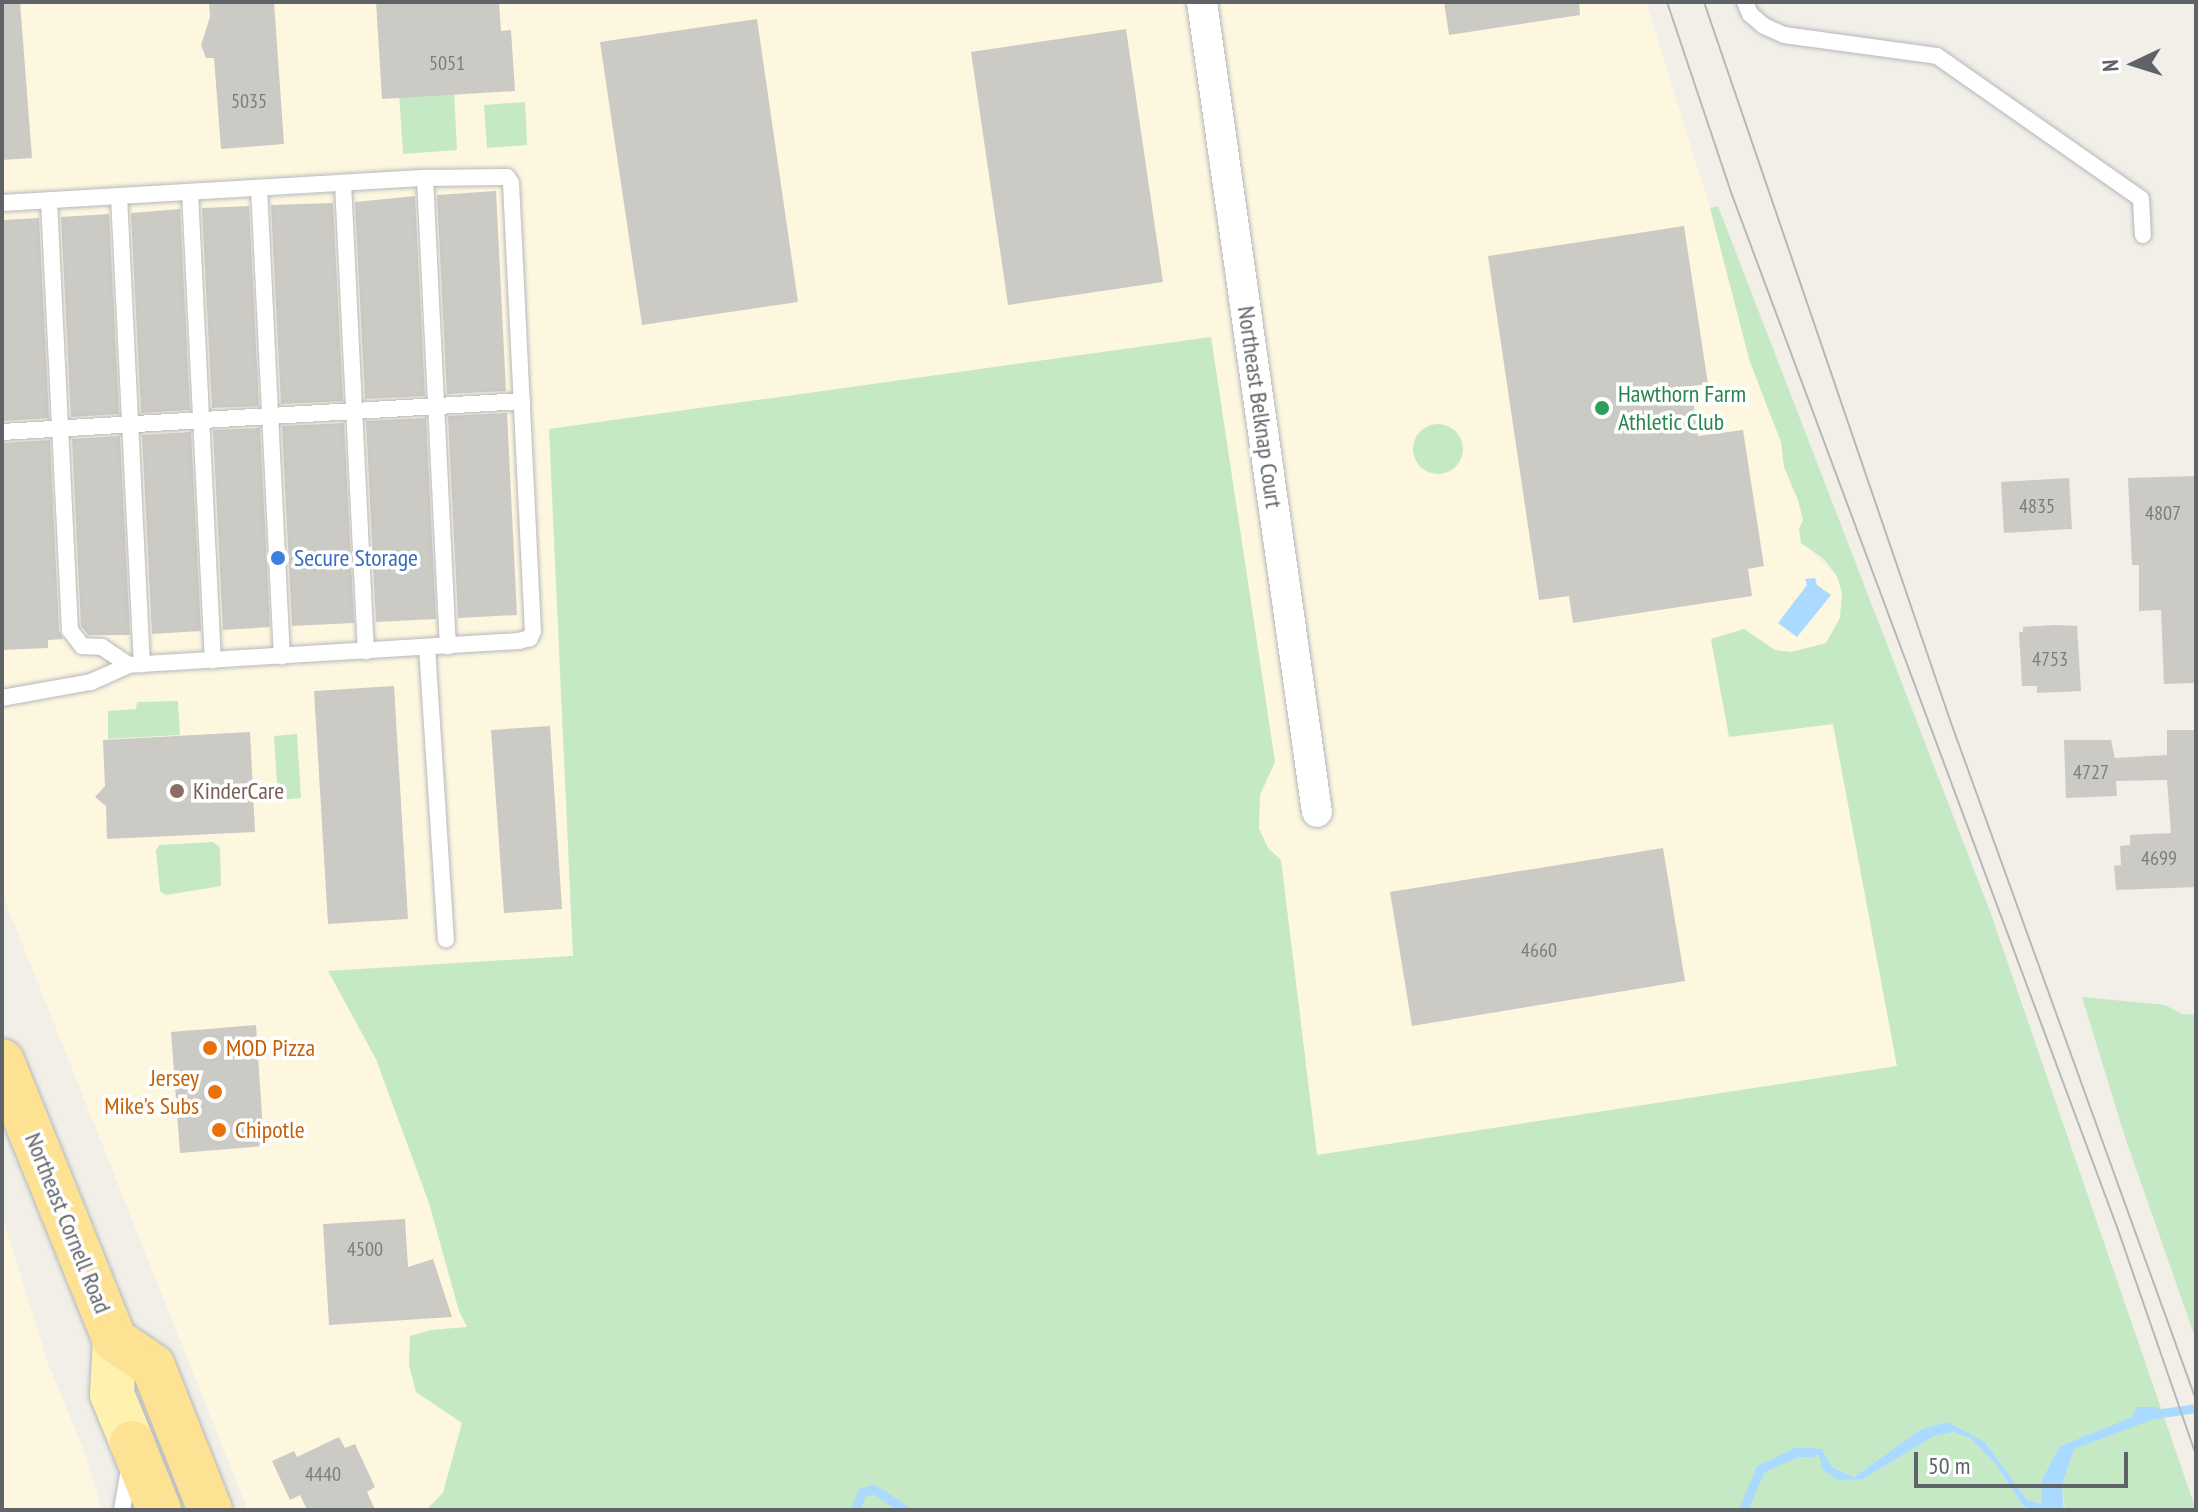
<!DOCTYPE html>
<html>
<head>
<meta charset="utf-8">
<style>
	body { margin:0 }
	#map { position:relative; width:2198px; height:1512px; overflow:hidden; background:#f1efe8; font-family:"PT Sans Narrow",sans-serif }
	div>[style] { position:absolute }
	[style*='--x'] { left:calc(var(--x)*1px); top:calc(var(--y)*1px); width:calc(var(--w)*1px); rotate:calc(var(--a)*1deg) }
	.commercial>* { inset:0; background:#fef7e0 }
	.green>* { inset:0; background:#c5e8c5 }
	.round { border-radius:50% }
	.water>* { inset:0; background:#aadaff }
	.stream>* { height:9px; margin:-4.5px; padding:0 4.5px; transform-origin:4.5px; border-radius:4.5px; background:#aadaff }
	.building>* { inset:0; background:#cccac5 }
	.roads { filter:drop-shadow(0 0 2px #b5b8bc) drop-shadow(0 0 2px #b5b8bc) }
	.lane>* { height:16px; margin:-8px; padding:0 8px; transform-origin:8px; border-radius:8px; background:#fff }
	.street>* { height:30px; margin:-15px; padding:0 15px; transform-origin:15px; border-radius:15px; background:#fff }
	.primary>* { height:44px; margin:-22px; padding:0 22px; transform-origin:22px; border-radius:22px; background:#fff2af }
	.highway>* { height:44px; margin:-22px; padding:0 22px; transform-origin:22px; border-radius:22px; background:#fde293 }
	.tram>* { height:2px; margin:-1px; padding:0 1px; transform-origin:1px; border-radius:1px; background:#b6b7b8 }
	.dots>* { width:22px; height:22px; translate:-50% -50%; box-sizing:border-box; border:4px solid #fff; border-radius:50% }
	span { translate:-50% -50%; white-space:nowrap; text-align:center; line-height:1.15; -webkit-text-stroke:7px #fff; paint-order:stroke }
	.number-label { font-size:20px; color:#7a7d7f }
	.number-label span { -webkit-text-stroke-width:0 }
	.leisure-label { font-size:24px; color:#27864d }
	.left { translate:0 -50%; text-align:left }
	.street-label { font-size:24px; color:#5f6368 }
	.shop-label { font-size:24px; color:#366cbe }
	.education-label { font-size:24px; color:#785e54 }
	.food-label { font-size:24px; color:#c56008 }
	.right { translate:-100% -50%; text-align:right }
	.frame { position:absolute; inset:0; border:4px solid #5f6368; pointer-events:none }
	.north { position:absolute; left:2094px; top:24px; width:80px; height:80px; -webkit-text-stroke:6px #fff; paint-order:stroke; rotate:266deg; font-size:22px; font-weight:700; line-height:32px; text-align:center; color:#5f6368 }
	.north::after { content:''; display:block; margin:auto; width:28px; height:36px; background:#5f6368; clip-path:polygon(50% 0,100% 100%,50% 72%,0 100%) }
	.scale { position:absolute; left:1914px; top:1452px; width:214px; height:36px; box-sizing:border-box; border:4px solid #5f6368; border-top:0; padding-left:10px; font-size:24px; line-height:28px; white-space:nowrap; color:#5f6368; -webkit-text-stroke:6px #fff; paint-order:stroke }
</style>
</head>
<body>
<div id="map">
	<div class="commercial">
		<i style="clip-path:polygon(2px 2px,1646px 2px,1710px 208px,1750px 362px,1781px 442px,1784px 467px,1798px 500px,1812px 552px,1837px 576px,1842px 593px,1840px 618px,1827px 643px,1791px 652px,1775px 650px,1744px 629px,1711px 639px,1729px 736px,1833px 724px,1897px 1066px,1317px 1155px,1281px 860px,1268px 848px,1259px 829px,1260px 795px,1275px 762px,1211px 337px,549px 429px,573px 956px,329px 971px,376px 1059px,429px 1203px,459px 1311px,467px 1327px,431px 1330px,416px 1392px,462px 1423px,443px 1493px,426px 1510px,248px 1510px,2px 893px)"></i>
		<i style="clip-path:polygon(2px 1217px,49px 1366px,85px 1453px,102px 1510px,2px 1510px)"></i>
	</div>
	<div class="green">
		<i style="clip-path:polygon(454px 90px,457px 150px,403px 154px,399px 93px)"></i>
		<i style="clip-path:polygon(525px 102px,527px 145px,487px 148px,484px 105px)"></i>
		<i style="clip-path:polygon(1718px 206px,1991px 914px,2196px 1510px,2065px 1510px,2062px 1486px,2074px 1449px,2132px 1417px,2060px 1446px,2043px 1504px,2027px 1500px,1985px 1442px,1948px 1422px,1921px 1429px,1854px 1477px,1832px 1467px,1822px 1449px,1803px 1453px,1820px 1456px,1823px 1470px,1863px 1479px,1934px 1436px,1953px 1432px,1970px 1438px,1995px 1463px,2023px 1506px,2034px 1510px,426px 1510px,443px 1493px,462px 1423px,416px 1392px,409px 1365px,410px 1336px,431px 1330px,467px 1327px,459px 1311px,429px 1203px,376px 1059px,328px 971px,573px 956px,549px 429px,1211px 337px,1275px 762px,1260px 795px,1259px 829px,1268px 848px,1281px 860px,1317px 1155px,1897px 1066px,1833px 724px,1729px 737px,1711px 639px,1744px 629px,1775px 650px,1791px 652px,1826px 643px,1840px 618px,1842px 593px,1837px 576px,1824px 559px,1801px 543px,1799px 529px,1803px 520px,1798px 500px,1784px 467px,1781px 442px,1750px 362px,1710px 208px)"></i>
		<i class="round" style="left:1413px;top:424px;width:50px;height:50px"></i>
		<i style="clip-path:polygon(178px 701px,180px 735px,108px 739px,108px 711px,136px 709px,137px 702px)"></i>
		<i style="clip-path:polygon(297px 734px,301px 798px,278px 800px,274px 736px)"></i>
		<i style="clip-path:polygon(213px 842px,220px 847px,221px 886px,166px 895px,160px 891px,156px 851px,159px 845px)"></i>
		<i style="clip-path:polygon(2082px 997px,2165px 1005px,2182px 1014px,2196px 1015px,2196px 1340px,2125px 1137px)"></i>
	</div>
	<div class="water">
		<i style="clip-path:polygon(1815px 578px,1817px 585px,1831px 595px,1797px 637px,1778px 623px,1807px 585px,1805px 579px)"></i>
		<i style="clip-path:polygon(2137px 1407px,2156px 1407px,2165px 1415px,2074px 1449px,2062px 1486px,2064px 1510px,2034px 1510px,2023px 1506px,1995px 1463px,1970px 1438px,1953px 1432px,1934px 1436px,1863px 1479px,1838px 1480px,1823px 1470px,1819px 1456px,1796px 1448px,1822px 1449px,1832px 1467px,1854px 1477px,1921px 1429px,1948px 1422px,1985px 1442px,2027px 1500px,2042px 1504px,2042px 1480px,2060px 1446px,2132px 1417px)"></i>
	</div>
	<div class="stream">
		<i style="--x:2155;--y:1414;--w:41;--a:-8.3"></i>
		<i style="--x:855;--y:1510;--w:19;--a:-69"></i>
		<i style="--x:862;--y:1492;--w:12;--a:-14"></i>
		<i style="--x:874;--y:1489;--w:37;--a:34"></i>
		<i style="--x:1743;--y:1510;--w:44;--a:-67.5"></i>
		<i style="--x:1760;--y:1469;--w:40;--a:-25"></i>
		<i style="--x:1796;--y:1452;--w:16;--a:0"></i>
	</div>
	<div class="building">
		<i style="clip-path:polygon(2px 2px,20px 2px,32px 158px,2px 160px)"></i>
		<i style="clip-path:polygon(209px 2px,274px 2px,284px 144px,221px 149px,214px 58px,206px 58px,201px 45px,210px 17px)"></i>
		<i style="clip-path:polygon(376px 2px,499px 2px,501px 31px,511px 30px,515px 91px,382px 99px)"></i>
		<i style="clip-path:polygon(1444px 2px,1579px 2px,1580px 15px,1449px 35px)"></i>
		<i style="clip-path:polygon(757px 19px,798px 302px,642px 325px,600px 42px)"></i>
		<i style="clip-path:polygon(1126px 29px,1163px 282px,1008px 305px,971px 52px)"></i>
		<i style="clip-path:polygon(496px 191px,506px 391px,447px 394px,437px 195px)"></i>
		<i style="clip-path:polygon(415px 196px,425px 396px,365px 399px,355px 202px)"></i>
		<i style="clip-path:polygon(333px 203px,343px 401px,281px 404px,271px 205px)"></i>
		<i style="clip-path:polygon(249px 206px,259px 406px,212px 408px,202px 208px)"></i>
		<i style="clip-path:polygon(180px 209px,190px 410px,141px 413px,131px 213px)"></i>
		<i style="clip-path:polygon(109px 214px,119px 414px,71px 417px,61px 217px)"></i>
		<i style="clip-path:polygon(39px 218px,49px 418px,2px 421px,2px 220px)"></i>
		<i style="clip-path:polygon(1684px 226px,1708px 384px,1691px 386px,1698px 436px,1743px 430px,1764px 566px,1748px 569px,1752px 596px,1573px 623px,1569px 596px,1539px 600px,1488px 256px)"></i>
		<i style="clip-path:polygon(507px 413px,517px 615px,458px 618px,448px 416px)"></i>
		<i style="clip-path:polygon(426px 418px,436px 619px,376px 622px,366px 421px)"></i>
		<i style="clip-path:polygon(344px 423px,354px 623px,292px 626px,282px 426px)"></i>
		<i style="clip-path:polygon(260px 428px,270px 627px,223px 630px,213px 430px)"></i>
		<i style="clip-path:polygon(191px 432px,201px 631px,152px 634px,142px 435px)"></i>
		<i style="clip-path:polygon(120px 436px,130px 635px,88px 635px,81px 626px,72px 439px)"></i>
		<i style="clip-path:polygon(50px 440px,59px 631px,63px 639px,48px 640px,48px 648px,2px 650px,2px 443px)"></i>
		<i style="clip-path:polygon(2196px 476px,2196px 683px,2164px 684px,2161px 610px,2139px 611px,2139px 565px,2132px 565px,2128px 478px)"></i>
		<i style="clip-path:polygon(2069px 478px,2072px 529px,2004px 533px,2001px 482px)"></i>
		<i style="clip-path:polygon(2055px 625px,2077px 626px,2081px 691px,2037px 693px,2037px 686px,2022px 686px,2019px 632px,2023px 632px,2023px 627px)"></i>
		<i style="clip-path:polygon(394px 686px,408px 919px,328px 924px,314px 691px)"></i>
		<i style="clip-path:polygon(550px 726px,562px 909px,504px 913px,491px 730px)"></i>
		<i style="clip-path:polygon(2167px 730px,2196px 730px,2196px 887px,2116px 890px,2114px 866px,2121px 865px,2120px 846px,2130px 845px,2130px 835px,2171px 833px,2167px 780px,2116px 781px,2117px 796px,2066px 798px,2064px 740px,2111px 740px,2115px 758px,2167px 755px)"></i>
		<i style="clip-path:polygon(250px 732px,255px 832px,107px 839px,106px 806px,95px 797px,105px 786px,103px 740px)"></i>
		<i style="clip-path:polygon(1663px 848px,1685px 981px,1412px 1026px,1390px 892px)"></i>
		<i style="clip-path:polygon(256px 1025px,264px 1146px,180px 1153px,171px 1032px)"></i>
		<i style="clip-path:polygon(405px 1219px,408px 1267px,433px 1259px,452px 1317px,329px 1325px,323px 1224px)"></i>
		<i style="clip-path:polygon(339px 1437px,345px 1448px,355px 1444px,375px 1487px,367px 1492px,375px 1510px,307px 1510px,300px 1495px,290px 1500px,272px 1461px,294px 1451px,297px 1457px)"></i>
	</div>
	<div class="roads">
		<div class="lane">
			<i style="--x:1745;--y:2;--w:13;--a:67"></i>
			<i style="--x:1750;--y:14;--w:18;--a:41"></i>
			<i style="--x:1764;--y:26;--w:22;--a:24"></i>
			<i style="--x:1784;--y:35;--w:154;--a:7.8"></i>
			<i style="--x:1937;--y:56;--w:249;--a:35"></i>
			<i style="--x:2141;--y:199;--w:36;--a:87"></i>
			<i style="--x:425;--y:178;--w:469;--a:87.2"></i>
			<i style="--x:343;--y:183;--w:469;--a:87.2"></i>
			<i style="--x:259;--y:188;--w:469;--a:87.2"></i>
			<i style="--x:190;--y:192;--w:469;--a:87.2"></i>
			<i style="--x:119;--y:196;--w:469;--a:87.2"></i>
			<i style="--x:49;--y:201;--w:430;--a:87.2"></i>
			<i style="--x:70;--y:630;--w:20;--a:53"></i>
			<i style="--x:82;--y:646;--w:20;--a:3"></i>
			<i style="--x:102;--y:647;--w:32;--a:34"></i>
			<i style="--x:2;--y:203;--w:424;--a:-3.4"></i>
			<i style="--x:425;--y:178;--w:82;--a:-0.7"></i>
			<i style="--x:507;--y:177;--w:7;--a:56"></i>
			<i style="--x:511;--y:183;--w:449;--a:87.2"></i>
			<i style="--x:533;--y:631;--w:8;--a:113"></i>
			<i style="--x:530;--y:638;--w:11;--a:165"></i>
			<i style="--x:519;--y:641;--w:391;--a:176.5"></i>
			<i style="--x:129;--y:665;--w:42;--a:155.9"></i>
			<i style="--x:91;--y:682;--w:90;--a:169.8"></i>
			<i style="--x:2;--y:432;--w:521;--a:-3.41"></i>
			<i style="--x:427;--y:647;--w:293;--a:86.3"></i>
			<i style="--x:122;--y:1510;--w:42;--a:-80.3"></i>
		</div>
		<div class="street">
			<i style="--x:1202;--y:2;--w:818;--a:81.92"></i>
		</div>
		<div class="primary">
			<i style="--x:115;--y:1340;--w:54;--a:93.2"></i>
			<i style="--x:112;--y:1394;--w:53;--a:67.8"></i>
		</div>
		<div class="highway">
			<i style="--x:2;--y:1061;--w:301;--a:68"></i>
			<i style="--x:115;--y:1340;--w:46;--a:34.4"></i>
			<i style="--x:153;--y:1366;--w:155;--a:68.4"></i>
			<i style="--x:132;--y:1443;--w:72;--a:68.1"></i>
		</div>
	</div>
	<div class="tram">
		<i style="--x:1667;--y:2;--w:204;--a:71.4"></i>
		<i style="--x:1732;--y:195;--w:1101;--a:69.54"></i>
		<i style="--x:2117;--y:1227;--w:241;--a:70.9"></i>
		<i style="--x:1704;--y:2;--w:759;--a:71.09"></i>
		<i style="--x:1950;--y:720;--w:723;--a:70.11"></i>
	</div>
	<div class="dots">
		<i style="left:1602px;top:408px;background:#2e9e5b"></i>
		<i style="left:278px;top:558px;background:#3f7fe0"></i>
		<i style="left:177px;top:791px;background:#8d6e63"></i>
		<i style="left:210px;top:1048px;background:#e8710a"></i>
		<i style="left:215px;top:1092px;background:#e8710a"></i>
		<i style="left:219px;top:1130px;background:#e8710a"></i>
	</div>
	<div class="number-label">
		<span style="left:447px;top:63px">5051</span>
		<span style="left:249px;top:101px">5035</span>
		<span style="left:2037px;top:506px">4835</span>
		<span style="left:2163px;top:513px">4807</span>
		<span style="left:2050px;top:659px">4753</span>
		<span style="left:2091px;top:772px">4727</span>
		<span style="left:2159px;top:858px">4699</span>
		<span style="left:1539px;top:950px">4660</span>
		<span style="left:365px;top:1249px">4500</span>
		<span style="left:323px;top:1474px">4440</span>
	</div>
	<div class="leisure-label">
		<span class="left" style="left:1618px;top:408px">Hawthorn Farm<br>Athletic Club</span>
	</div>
	<div class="street-label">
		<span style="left:1260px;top:407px;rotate:82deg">Northeast Belknap Court</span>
		<span style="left:68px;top:1223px;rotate:68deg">Northeast Cornell Road</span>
	</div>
	<div class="shop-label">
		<span class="left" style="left:294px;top:558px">Secure Storage</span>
	</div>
	<div class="education-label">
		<span class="left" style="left:193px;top:791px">KinderCare</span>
	</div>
	<div class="food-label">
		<span class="left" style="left:226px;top:1048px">MOD Pizza</span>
		<span class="right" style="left:199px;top:1092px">Jersey<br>Mike's Subs</span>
		<span class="left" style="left:235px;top:1130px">Chipotle</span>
	</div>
	<div class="frame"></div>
	<div class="north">N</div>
	<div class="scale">50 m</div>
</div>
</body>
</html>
